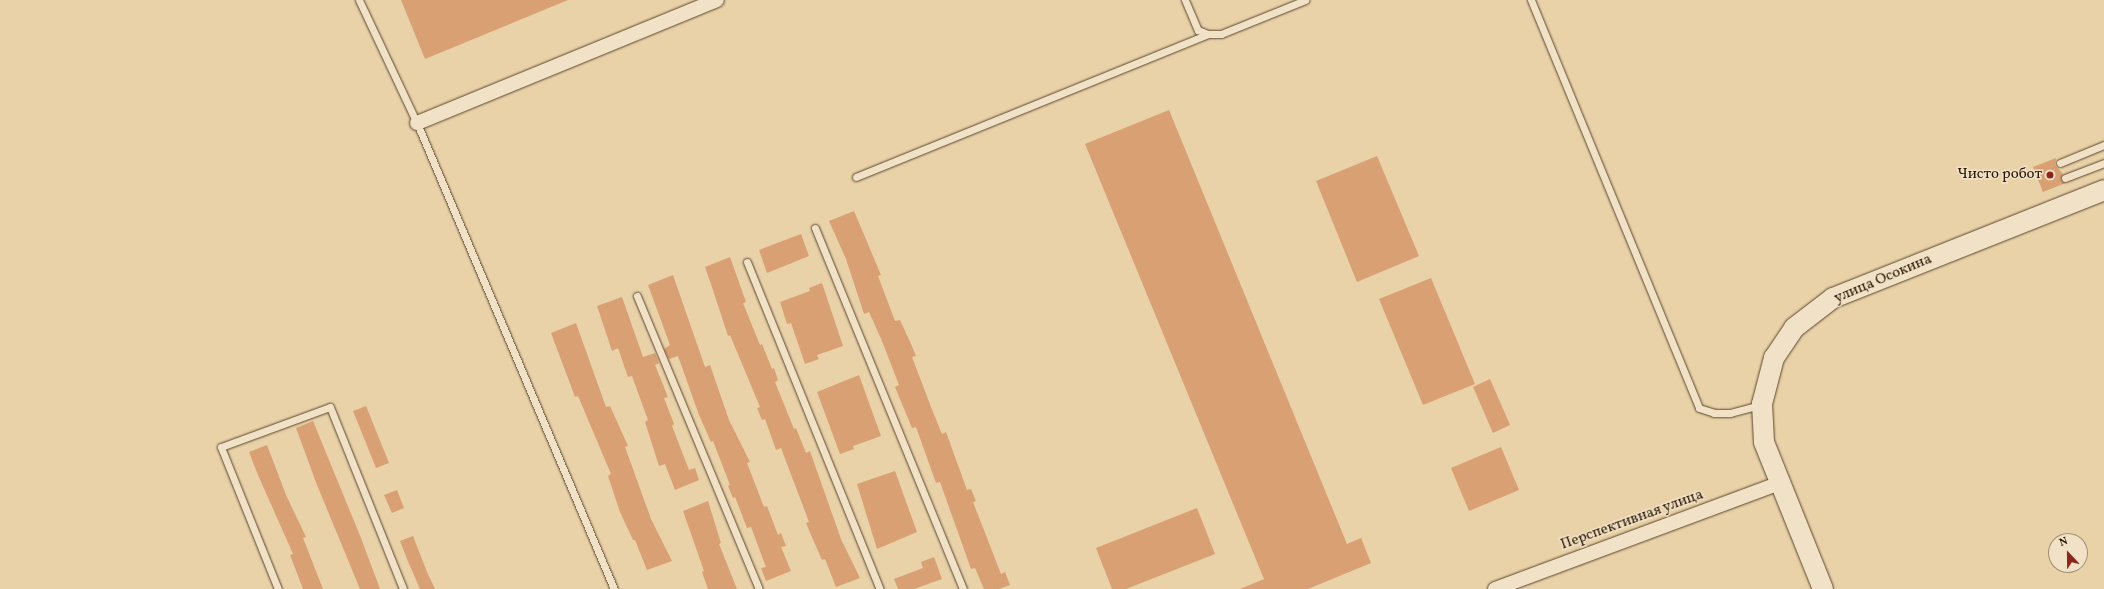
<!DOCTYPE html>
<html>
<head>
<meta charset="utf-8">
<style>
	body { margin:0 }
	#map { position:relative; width:2104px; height:589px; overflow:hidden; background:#e9d1a8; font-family:Vollkorn,serif }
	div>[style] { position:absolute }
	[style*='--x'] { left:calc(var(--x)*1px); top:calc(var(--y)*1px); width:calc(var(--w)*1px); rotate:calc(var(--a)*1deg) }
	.building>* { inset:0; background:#d9a074 }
	.roads { filter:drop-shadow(0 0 1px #59462a) drop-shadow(0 0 1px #59462a) }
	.lane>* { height:7px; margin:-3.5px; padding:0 3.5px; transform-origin:3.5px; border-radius:3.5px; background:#f1e1c6 }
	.street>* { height:14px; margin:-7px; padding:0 7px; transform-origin:7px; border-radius:7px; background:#f1e1c6 }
	.secondary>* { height:20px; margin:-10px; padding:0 10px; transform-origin:10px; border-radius:10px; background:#f1e1c6 }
	.dots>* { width:11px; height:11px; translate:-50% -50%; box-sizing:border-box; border:2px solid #f1e1c6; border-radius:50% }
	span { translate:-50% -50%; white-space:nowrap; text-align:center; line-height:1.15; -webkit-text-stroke:3px #f1e1c6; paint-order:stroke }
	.poi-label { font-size:15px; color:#291700 }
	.right { translate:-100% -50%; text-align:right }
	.street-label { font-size:15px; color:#291700 }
	.north { position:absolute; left:2048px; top:533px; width:40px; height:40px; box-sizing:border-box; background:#f1e1c6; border:1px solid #a19077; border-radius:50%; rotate:338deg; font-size:11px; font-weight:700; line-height:16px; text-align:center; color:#291700 }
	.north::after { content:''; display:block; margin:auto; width:14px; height:18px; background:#8f2418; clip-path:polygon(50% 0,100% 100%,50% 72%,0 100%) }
</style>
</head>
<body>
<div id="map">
	<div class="building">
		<i style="clip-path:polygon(401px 0,568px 0,425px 59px)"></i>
		<i style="clip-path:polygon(1169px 110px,1347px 544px,1361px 538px,1371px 563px,1308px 589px,1240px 589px,1264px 579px,1085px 144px)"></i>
		<i style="clip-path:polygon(1377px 156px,1419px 256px,1357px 282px,1316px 181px)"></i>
		<i style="clip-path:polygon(2056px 158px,2055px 165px,2063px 174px,2061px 180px,2066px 183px,2043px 192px,2033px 167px)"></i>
		<i style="clip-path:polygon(854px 211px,881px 275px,878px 276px,895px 321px,900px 320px,911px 344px,916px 356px,912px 357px,931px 407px,942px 434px,946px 432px,967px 490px,971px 489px,976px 501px,973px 502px,1001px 574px,1005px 572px,1010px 585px,999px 589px,984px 589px,975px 568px,971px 569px,940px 482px,936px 483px,916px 427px,912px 428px,895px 387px,899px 385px,882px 341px,869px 312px,864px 314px,846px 259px,829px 221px)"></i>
		<i style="clip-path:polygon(801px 234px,809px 256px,767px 273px,759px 250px)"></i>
		<i style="clip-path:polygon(730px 257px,746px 302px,743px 303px,760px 345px,762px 344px,772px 369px,774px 368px,778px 380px,775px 382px,794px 429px,796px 428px,806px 453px,810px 451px,841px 539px,860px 578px,836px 587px,825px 559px,822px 560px,811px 535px,806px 523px,809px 522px,781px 448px,776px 450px,765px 419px,762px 420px,757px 408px,760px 407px,730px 335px,728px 336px,711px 284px,705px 267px)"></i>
		<i style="clip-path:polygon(673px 275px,705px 367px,710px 365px,729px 420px,750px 462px,747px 463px,764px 507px,767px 506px,778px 535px,781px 533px,786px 546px,781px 547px,791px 571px,766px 581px,761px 568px,766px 567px,751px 527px,747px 528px,735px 497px,733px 498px,728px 486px,730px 485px,713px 441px,711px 442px,699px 415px,678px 356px,669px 359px,664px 349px,670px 345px,648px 285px)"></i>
		<i style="clip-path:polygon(1431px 278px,1475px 384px,1423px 405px,1379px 299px)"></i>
		<i style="clip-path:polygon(822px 283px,843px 346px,817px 355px,819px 359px,805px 364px,791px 323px,787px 324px,780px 302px,810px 291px,809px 288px)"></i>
		<i style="clip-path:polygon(622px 297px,643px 357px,655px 353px,659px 363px,655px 365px,668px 397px,664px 398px,674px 424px,672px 426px,689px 470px,695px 468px,699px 480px,675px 490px,665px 464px,659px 466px,645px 422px,648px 420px,632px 376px,628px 377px,618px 348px,612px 351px,597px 306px)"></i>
		<i style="clip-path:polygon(576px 323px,606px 407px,610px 406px,628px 446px,625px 447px,651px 519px,672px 561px,647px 570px,635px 540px,633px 540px,620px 512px,608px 476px,611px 474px,578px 396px,575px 397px,551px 333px)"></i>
		<i style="clip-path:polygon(859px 375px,881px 436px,853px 446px,854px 449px,840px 454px,817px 392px)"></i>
		<i style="clip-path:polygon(1490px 379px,1510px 425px,1493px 433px,1473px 387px)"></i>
		<i style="clip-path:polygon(366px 406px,389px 463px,376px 468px,353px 411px)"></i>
		<i style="clip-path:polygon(313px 421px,361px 538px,380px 589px,360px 589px,317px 485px,296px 428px)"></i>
		<i style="clip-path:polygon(267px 445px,286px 495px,306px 537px,303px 538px,323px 589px,303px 589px,290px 555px,293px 554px,258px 475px,249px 452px)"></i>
		<i style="clip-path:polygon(1501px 447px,1519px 490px,1469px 511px,1451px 468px)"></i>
		<i style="clip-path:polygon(895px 471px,917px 532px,877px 549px,857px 484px)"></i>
		<i style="clip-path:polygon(397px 490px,404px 508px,392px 513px,384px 495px)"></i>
		<i style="clip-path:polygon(708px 501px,721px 543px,719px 544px,737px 589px,708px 589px,702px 572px,704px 571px,683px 511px)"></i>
		<i style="clip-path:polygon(1197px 508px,1215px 554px,1126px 589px,1112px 589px,1096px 548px)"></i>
		<i style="clip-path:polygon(413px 536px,427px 572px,435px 589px,420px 589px,407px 559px,400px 541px)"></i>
		<i style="clip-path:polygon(934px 557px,942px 579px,914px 589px,898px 589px,894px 579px,923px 568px,921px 562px)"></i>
	</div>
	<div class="roads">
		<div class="lane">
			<i style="--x:359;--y:0;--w:136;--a:64.8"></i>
			<i style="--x:417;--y:123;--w:506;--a:67.08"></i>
			<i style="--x:1185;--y:0;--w:33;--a:67"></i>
			<i style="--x:1198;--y:30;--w:11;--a:22"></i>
			<i style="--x:1208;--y:34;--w:13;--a:0"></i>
			<i style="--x:1221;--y:34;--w:91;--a:-22"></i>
			<i style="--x:1531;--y:0;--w:441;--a:67.6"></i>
			<i style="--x:1699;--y:408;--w:16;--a:18"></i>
			<i style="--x:1714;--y:413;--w:16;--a:0"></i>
			<i style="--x:1730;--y:413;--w:31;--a:-15"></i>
			<i style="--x:2060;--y:163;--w:48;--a:-22.2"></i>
			<i style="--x:856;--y:177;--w:380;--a:-22.1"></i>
			<i style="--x:2065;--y:178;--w:42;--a:-21"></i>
			<i style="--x:815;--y:228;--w:390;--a:67.7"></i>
			<i style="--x:747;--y:262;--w:353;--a:67.9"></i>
			<i style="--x:637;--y:296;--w:317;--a:67.4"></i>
			<i style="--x:278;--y:589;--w:153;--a:-111.9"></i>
			<i style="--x:221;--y:447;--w:116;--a:-20.2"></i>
			<i style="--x:330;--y:407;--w:196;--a:68.1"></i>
		</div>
		<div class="street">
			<i style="--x:417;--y:123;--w:324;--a:-22.3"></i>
			<i style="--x:1495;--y:589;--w:304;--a:-20.4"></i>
		</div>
		<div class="secondary">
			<i style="--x:1823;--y:589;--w:158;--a:-111.9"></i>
			<i style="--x:1764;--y:442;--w:38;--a:-93"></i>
			<i style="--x:1762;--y:404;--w:48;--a:-75.4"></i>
			<i style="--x:1774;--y:358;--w:36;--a:-56"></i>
			<i style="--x:1794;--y:328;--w:49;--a:-37.6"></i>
			<i style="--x:1833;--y:298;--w:292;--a:-21.7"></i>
		</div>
	</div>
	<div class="dots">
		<i style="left:2050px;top:175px;background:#8f2418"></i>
	</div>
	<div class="poi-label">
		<span class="right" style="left:2042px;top:175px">Чисто робот</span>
	</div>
	<div class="street-label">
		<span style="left:1883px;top:279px;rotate:-23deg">улица Осокина</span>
		<span style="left:1632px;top:520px;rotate:-20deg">Перспективная улица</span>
	</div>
	<div class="north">N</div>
</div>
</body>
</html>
